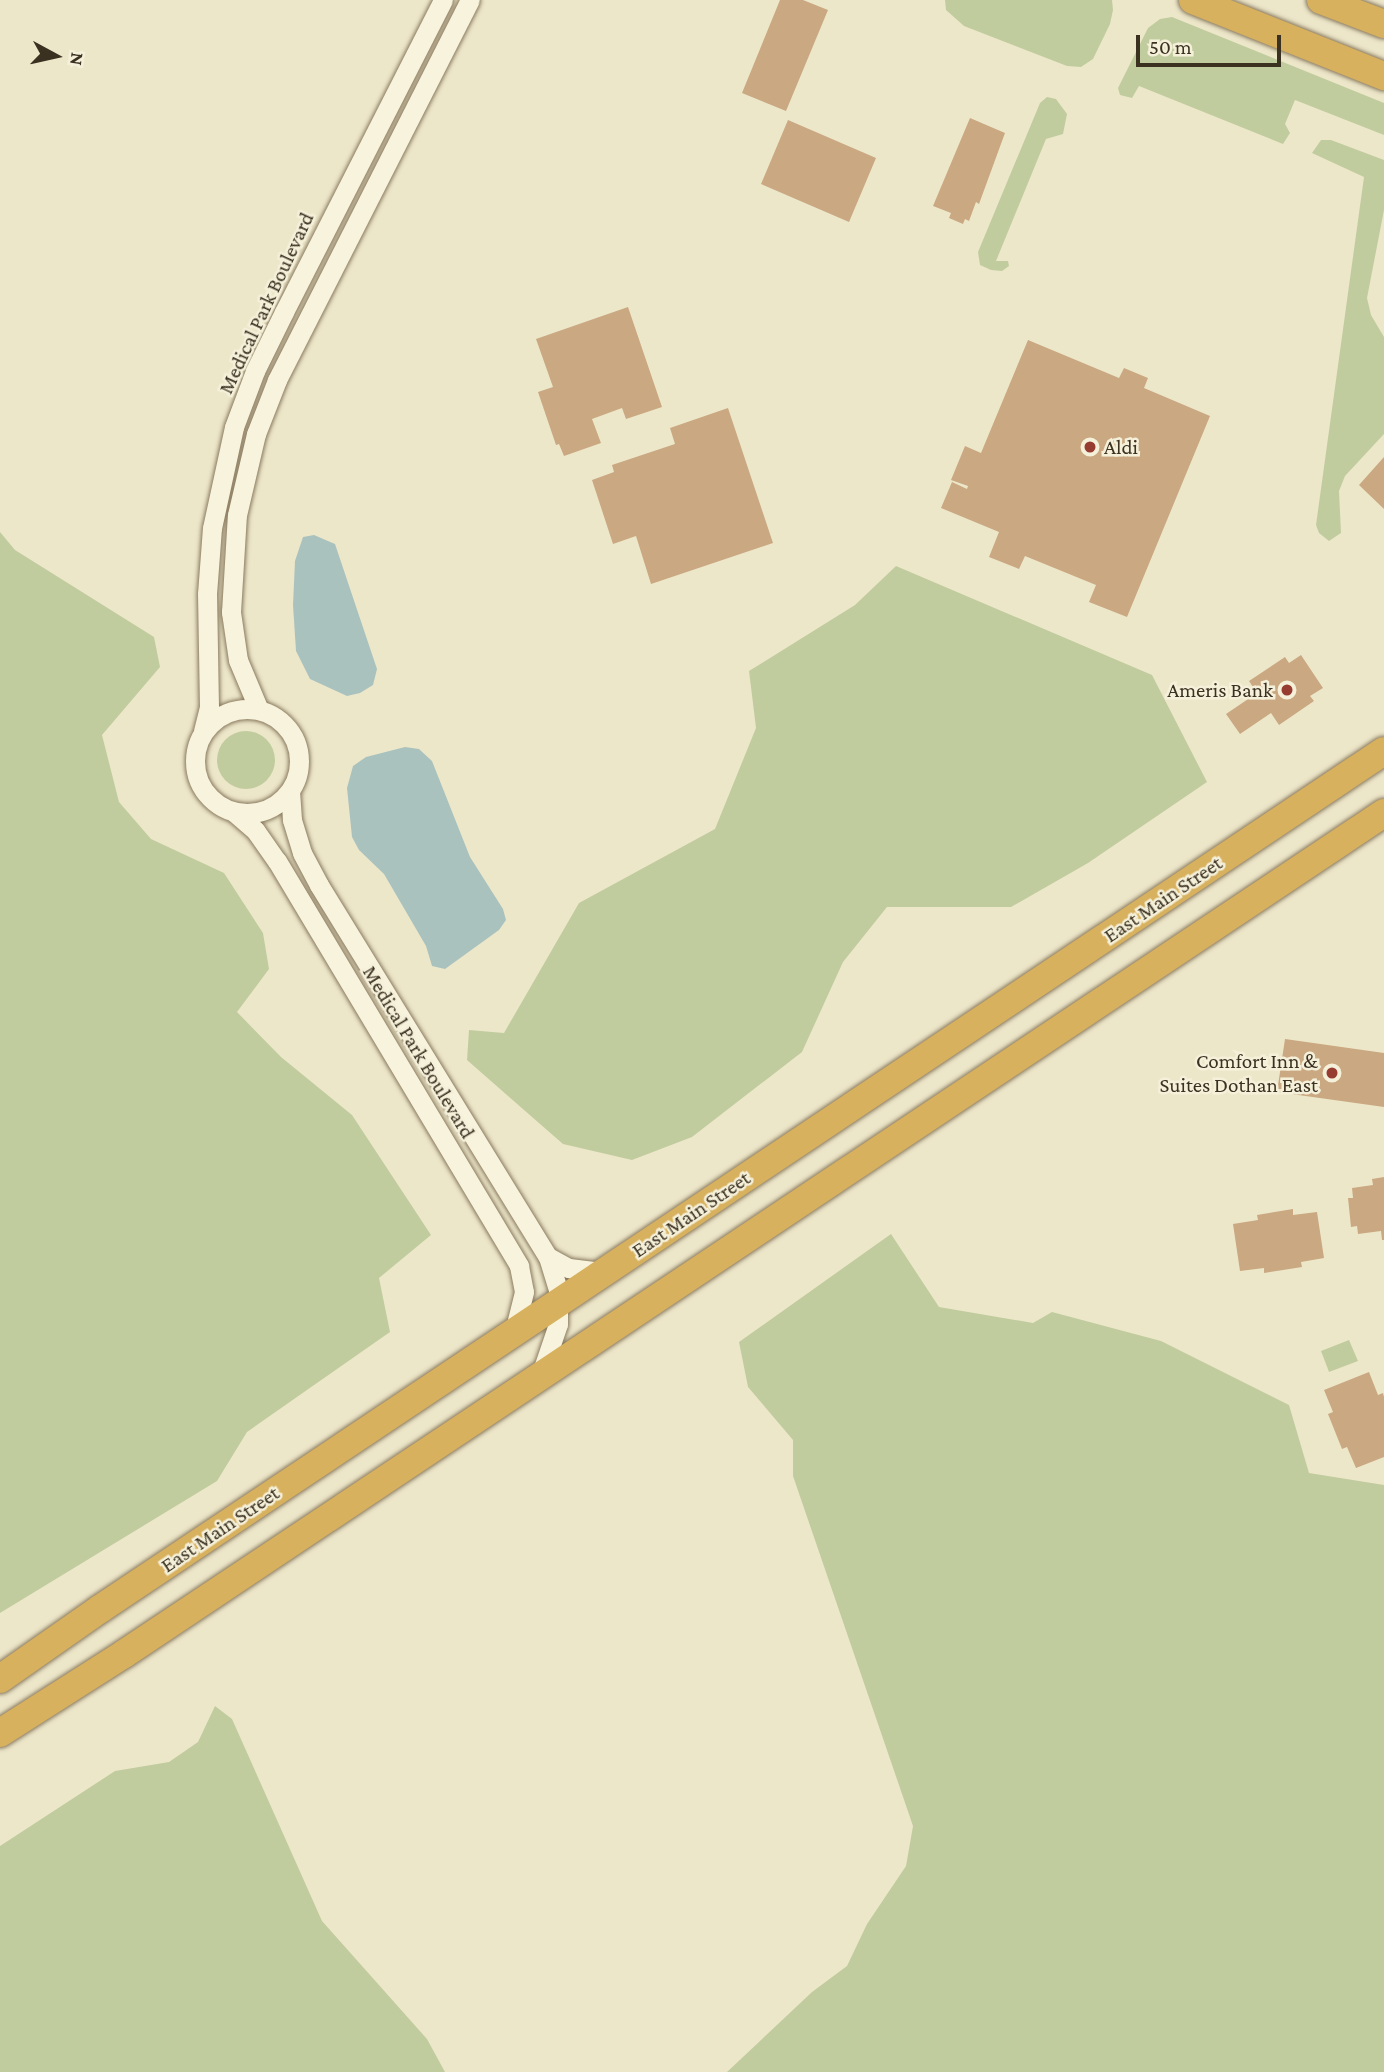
<!DOCTYPE html>
<html>
<head>
<meta charset="utf-8">
<style>
	body { margin:0 }
	#map { position:relative; width:1384px; height:2072px; overflow:hidden; background:#ede7ca; font-family:"Crimson Pro",serif }
	div>[style] { position:absolute }
	[style*='--x'] { left:calc(var(--x)*1px); top:calc(var(--y)*1px); width:calc(var(--w)*1px); rotate:calc(var(--a)*1deg) }
	.green>* { inset:0; background:#c1cc9e }
	.round { border-radius:50% }
	.water>* { inset:0; background:#aac2be }
	.building>* { inset:0; background:#caa881 }
	.roads { filter:drop-shadow(0 0 2px #8a7a5f) drop-shadow(0 0 2px #8a7a5f) }
	.minor>* { height:19px; margin:-9.5px; padding:0 9.5px; transform-origin:9.5px; border-radius:9.5px; background:#f8f3dd }
	.minor>.ring { margin:-9.5px; padding:0; box-sizing:content-box; background:none; border:19px solid #f8f3dd; border-radius:50% }
	.highway>* { height:28px; margin:-14px; padding:0 14px; transform-origin:14px; border-radius:14px; background:#d8b15f }
	.dots>* { width:19px; height:19px; translate:-50% -50%; box-sizing:border-box; border:4px solid #f5f0d9; border-radius:50% }
	span { translate:-50% -50%; white-space:nowrap; text-align:center; line-height:1.15; -webkit-text-stroke:5px #f5f0d9; paint-order:stroke }
	.street-label { font-size:21px; color:#3b3121 }
	.poi-label { font-size:21px; color:#3b3121 }
	.left { translate:0 -50%; text-align:left }
	.right { translate:-100% -50%; text-align:right }
	.north { position:absolute; left:21px; top:21px; width:70px; height:70px; -webkit-text-stroke:5px #f5f0d9; paint-order:stroke; rotate:98deg; font-size:19px; font-weight:700; line-height:28px; text-align:center; color:#3b3121 }
	.north::after { content:''; display:block; margin:auto; width:24px; height:32px; background:#3b3121; clip-path:polygon(50% 0,100% 100%,50% 72%,0 100%) }
	.scale { position:absolute; left:1136px; top:35px; width:145px; height:32px; box-sizing:border-box; border:4px solid #3b3121; border-top:0; padding-left:9px; font-size:21px; line-height:24px; white-space:nowrap; color:#3b3121; -webkit-text-stroke:5px #f5f0d9; paint-order:stroke }
</style>
</head>
<body>
<div id="map">
	<div class="green">
		<i style="clip-path:polygon(945px 0,1112px 0,1113px 10px,1110px 24px,1093px 59px,1081px 67px,1067px 66px,964px 26px,946px 10px)"></i>
		<i style="clip-path:polygon(1172px 17px,1384px 103px,1384px 135px,1295px 100px,1285px 124px,1290px 133px,1283px 144px,1139px 86px,1132px 98px,1120px 95px,1118px 88px,1148px 28px,1160px 19px)"></i>
		<i style="clip-path:polygon(1047px 97px,1056px 99px,1067px 114px,1063px 134px,1046px 139px,996px 261px,1008px 261px,1009px 266px,1002px 271px,991px 270px,980px 265px,978px 252px,1040px 103px)"></i>
		<i style="clip-path:polygon(1321px 140px,1331px 140px,1384px 160px,1384px 210px,1367px 298px,1371px 315px,1384px 337px,1384px 434px,1345px 476px,1339px 491px,1341px 533px,1329px 541px,1319px 533px,1316px 525px,1364px 177px,1312px 153px)"></i>
		<i style="clip-path:polygon(0 532px,15px 550px,154px 637px,160px 667px,102px 735px,119px 802px,151px 839px,224px 873px,263px 933px,269px 969px,237px 1012px,281px 1057px,352px 1115px,431px 1235px,379px 1278px,390px 1332px,247px 1432px,217px 1481px,0 1613px)"></i>
		<i style="clip-path:polygon(896px 566px,1152px 675px,1207px 782px,1088px 863px,1011px 907px,887px 907px,843px 962px,802px 1052px,692px 1137px,632px 1160px,563px 1144px,467px 1060px,469px 1030px,504px 1033px,579px 903px,715px 829px,756px 728px,749px 671px,855px 605px)"></i>
		<i class="round" style="left:217px;top:731px;width:58px;height:58px"></i>
		<i style="clip-path:polygon(891px 1234px,939px 1307px,1033px 1323px,1052px 1312px,1161px 1341px,1289px 1405px,1309px 1473px,1384px 1485px,1384px 2072px,727px 2072px,812px 1992px,847px 1966px,867px 1924px,906px 1866px,913px 1826px,793px 1476px,793px 1440px,748px 1387px,739px 1342px)"></i>
		<i style="clip-path:polygon(1349px 1340px,1358px 1361px,1329px 1372px,1321px 1351px)"></i>
		<i style="clip-path:polygon(215px 1706px,232px 1719px,322px 1921px,427px 2039px,445px 2072px,0 2072px,0 1846px,115px 1771px,169px 1762px,198px 1742px)"></i>
	</div>
	<div class="water">
		<i style="clip-path:polygon(314px 535px,335px 544px,377px 669px,373px 685px,360px 693px,347px 696px,310px 679px,296px 651px,293px 605px,295px 561px,303px 537px)"></i>
		<i style="clip-path:polygon(405px 747px,419px 749px,432px 761px,470px 857px,503px 909px,506px 920px,499px 930px,445px 969px,432px 966px,426px 946px,384px 874px,359px 850px,352px 837px,347px 788px,353px 766px,366px 757px)"></i>
	</div>
	<div class="building">
		<i style="clip-path:polygon(780px 0,803px 0,828px 10px,786px 111px,742px 93px)"></i>
		<i style="clip-path:polygon(970px 118px,1005px 133px,979px 204px,976px 202px,969px 221px,965px 219px,963px 224px,949px 218px,951px 213px,933px 206px)"></i>
		<i style="clip-path:polygon(788px 120px,876px 158px,849px 222px,761px 184px)"></i>
		<i style="clip-path:polygon(628px 307px,662px 407px,626px 419px,622px 408px,592px 419px,601px 443px,564px 456px,559px 444px,556px 445px,538px 392px,553px 387px,536px 339px)"></i>
		<i style="clip-path:polygon(1028px 340px,1119px 378px,1124px 368px,1148px 378px,1144px 388px,1210px 416px,1127px 617px,1089px 602px,1096px 585px,1025px 556px,1019px 569px,989px 557px,999px 532px,941px 508px,952px 482px,967px 489px,968px 486px,951px 480px,965px 446px,981px 453px)"></i>
		<i style="clip-path:polygon(728px 408px,773px 543px,651px 584px,636px 536px,613px 544px,592px 480px,614px 472px,612px 465px,675px 444px,670px 428px)"></i>
		<i style="clip-path:polygon(1384px 457px,1384px 509px,1359px 485px)"></i>
		<i style="clip-path:polygon(1301px 655px,1323px 688px,1310px 696px,1314px 701px,1279px 725px,1271px 713px,1240px 734px,1226px 714px,1257px 693px,1249px 681px,1285px 657px,1289px 663px)"></i>
		<i style="clip-path:polygon(1285px 1039px,1384px 1053px,1384px 1107px,1277px 1092px)"></i>
		<i style="clip-path:polygon(1384px 1177px,1384px 1240px,1382px 1240px,1381px 1231px,1358px 1234px,1357px 1226px,1351px 1227px,1348px 1198px,1353px 1198px,1352px 1188px,1373px 1185px,1372px 1179px)"></i>
		<i style="clip-path:polygon(1293px 1209px,1293px 1215px,1317px 1212px,1324px 1258px,1301px 1262px,1302px 1267px,1264px 1273px,1264px 1268px,1240px 1271px,1233px 1224px,1258px 1220px,1257px 1215px)"></i>
		<i style="clip-path:polygon(1369px 1372px,1378px 1395px,1383px 1393px,1384px 1397px,1384px 1457px,1356px 1468px,1347px 1447px,1342px 1449px,1328px 1414px,1333px 1412px,1324px 1390px)"></i>
	</div>
	<div class="roads">
		<div class="minor">
			<i class="ring" style="left:195px;top:709px;width:85px;height:85px"></i>
			<i style="--x:259;--y:710;--w:54;--a:-112.8"></i>
			<i style="--x:238;--y:660;--w:49;--a:-98.3"></i>
			<i style="--x:231;--y:612;--w:97;--a:-86.5"></i>
			<i style="--x:237;--y:515;--w:83;--a:-76.8"></i>
			<i style="--x:256;--y:434;--w:58;--a:-68.7"></i>
			<i style="--x:277;--y:380;--w:426;--a:-63.1"></i>
			<i style="--x:203;--y:731;--w:25;--a:-76"></i>
			<i style="--x:209;--y:707;--w:113;--a:-91"></i>
			<i style="--x:207;--y:594;--w:66;--a:-85.7"></i>
			<i style="--x:212;--y:528;--w:103;--a:-77.7"></i>
			<i style="--x:234;--y:427;--w:60;--a:-69.4"></i>
			<i style="--x:255;--y:371;--w:66;--a:-63.8"></i>
			<i style="--x:284;--y:312;--w:350;--a:-63"></i>
			<i style="--x:290;--y:791;--w:29;--a:86"></i>
			<i style="--x:292;--y:820;--w:34;--a:73"></i>
			<i style="--x:302;--y:853;--w:36;--a:62"></i>
			<i style="--x:319;--y:885;--w:437;--a:58.4"></i>
			<i style="--x:548;--y:1257;--w:34;--a:73"></i>
			<i style="--x:558;--y:1289;--w:35;--a:90"></i>
			<i style="--x:558;--y:1324;--w:56;--a:108.8"></i>
			<i style="--x:234;--y:812;--w:28;--a:41"></i>
			<i style="--x:255;--y:830;--w:38;--a:55"></i>
			<i style="--x:277;--y:861;--w:472;--a:59.1"></i>
			<i style="--x:519;--y:1266;--w:26;--a:79"></i>
			<i style="--x:524;--y:1292;--w:41;--a:104"></i>
			<i style="--x:548;--y:1257;--w:24;--a:28"></i>
			<i style="--x:569;--y:1268;--w:35;--a:7"></i>
		</div>
		<div class="highway">
			<i style="--x:1193;--y:0;--w:206;--a:21.7"></i>
			<i style="--x:1321;--y:0;--w:67;--a:20.9"></i>
			<i style="--x:0;--y:1679;--w:122;--a:-35"></i>
			<i style="--x:100;--y:1609;--w:1544;--a:-33.75"></i>
			<i style="--x:0;--y:1733;--w:147;--a:-32.5"></i>
			<i style="--x:124;--y:1654;--w:1515;--a:-33.72"></i>
		</div>
	</div>
	<div class="dots">
		<i style="left:1090px;top:447px;background:#973c31"></i>
		<i style="left:1287px;top:690px;background:#973c31"></i>
		<i style="left:1332px;top:1073px;background:#973c31"></i>
	</div>
	<div class="street-label">
		<span style="left:266px;top:303px;rotate:-65deg">Medical Park Boulevard</span>
		<span style="left:1163px;top:899px;rotate:-34deg">East Main Street</span>
		<span style="left:419px;top:1052px;rotate:59deg">Medical Park Boulevard</span>
		<span style="left:691px;top:1214px;rotate:-34deg">East Main Street</span>
		<span style="left:220px;top:1529px;rotate:-34deg">East Main Street</span>
	</div>
	<div class="poi-label">
		<span class="left" style="left:1104px;top:447px">Aldi</span>
		<span class="right" style="left:1273px;top:690px">Ameris Bank</span>
		<span class="right" style="left:1318px;top:1073px">Comfort Inn &amp;<br>Suites Dothan East</span>
	</div>
	<div class="north">N</div>
	<div class="scale">50 m</div>
</div>
</body>
</html>
